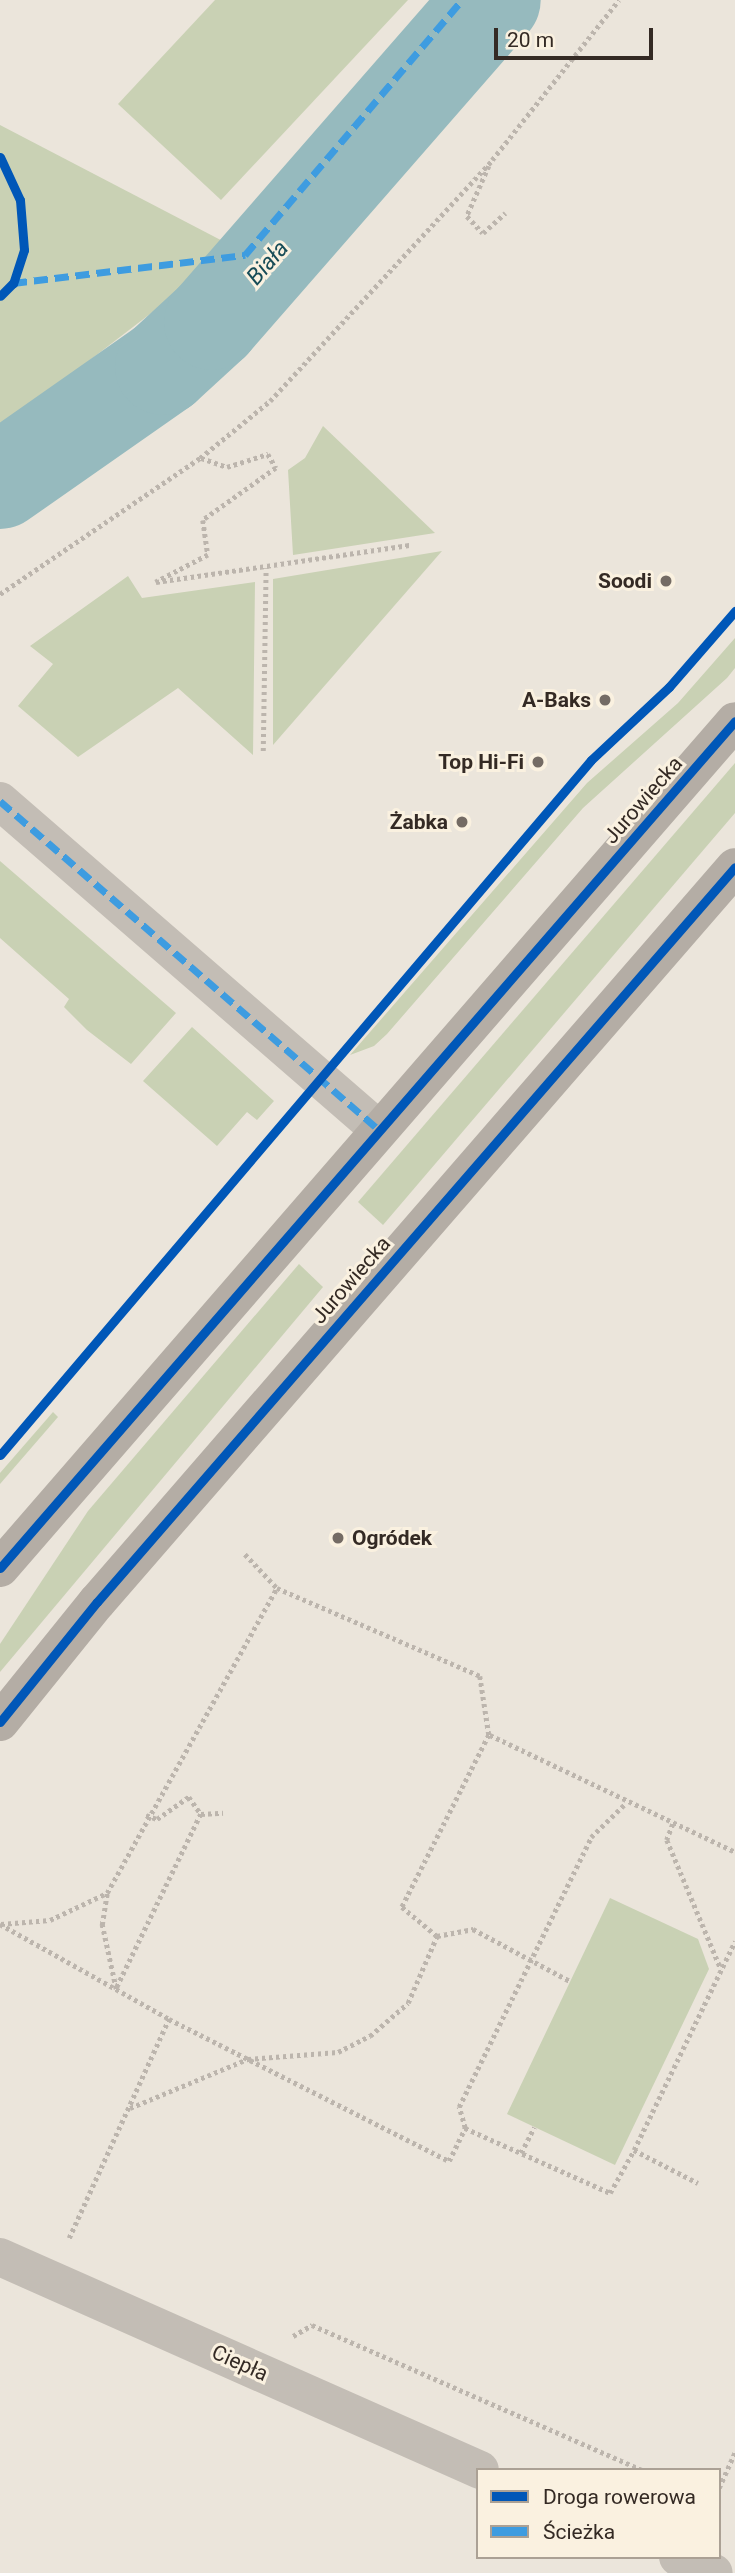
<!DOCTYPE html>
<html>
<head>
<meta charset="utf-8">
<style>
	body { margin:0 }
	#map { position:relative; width:735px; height:2573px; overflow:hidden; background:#ebe5db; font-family:Roboto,sans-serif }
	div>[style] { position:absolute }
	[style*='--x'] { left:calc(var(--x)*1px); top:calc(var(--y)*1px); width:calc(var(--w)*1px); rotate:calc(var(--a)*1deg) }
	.green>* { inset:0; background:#c9d1b4 }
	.river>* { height:96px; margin:-48px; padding:0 48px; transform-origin:48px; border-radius:48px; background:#96babe }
	.path>* { height:4.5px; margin-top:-2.25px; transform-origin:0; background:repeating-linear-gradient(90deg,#bcb5ad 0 3.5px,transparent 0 7px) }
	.street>* { height:38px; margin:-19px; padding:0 19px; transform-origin:19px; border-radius:19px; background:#c3bdb5 }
	.secondary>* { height:38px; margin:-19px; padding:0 19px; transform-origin:19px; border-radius:19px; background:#b4ada5 }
	.quiet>* { height:7px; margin-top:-3.5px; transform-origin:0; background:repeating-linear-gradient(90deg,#3e9ce0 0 14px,transparent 0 21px) }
	.cycleway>* { height:9px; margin:-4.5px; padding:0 4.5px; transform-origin:4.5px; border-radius:4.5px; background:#0057b8 }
	.dots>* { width:19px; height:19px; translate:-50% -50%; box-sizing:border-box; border:4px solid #faf1e0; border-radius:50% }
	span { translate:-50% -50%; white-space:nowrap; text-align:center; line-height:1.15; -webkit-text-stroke:6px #faf1e0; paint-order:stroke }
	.poi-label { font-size:21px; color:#342a24; font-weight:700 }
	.right { translate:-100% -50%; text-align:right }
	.left { translate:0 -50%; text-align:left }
	.street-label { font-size:21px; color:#342a24 }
	.water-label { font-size:23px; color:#174c57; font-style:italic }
	.legend { position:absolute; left:476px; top:2468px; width:245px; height:91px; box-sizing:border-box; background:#faf1e0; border:2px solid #aba195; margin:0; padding:9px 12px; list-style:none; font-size:21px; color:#342a24 }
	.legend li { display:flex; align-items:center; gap:14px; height:35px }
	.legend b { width:35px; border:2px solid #aba195 }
	.scale { position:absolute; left:494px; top:28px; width:159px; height:32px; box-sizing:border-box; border:4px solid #342a24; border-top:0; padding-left:9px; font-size:21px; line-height:24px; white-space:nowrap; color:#342a24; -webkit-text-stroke:5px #faf1e0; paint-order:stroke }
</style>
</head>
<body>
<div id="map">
	<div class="green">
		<i style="clip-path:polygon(215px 0,408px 0,221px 200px,118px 104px)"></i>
		<i style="clip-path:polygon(0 125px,236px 248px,0 429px)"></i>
		<i style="clip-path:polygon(323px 426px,435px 533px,293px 555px,288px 470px,305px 458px)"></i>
		<i style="clip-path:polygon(442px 551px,273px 745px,273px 579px)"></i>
		<i style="clip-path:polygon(128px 576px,142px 598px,255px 582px,253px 755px,178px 688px,78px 757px,18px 706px,53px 664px,30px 646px)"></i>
		<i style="clip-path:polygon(735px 638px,735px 668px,727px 678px,583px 808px,387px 1034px,374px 1046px,350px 1055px,587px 783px,678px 703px)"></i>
		<i style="clip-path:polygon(735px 763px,735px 813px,383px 1225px,358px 1202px)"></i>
		<i style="clip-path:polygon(0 861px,176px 1013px,131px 1064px,87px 1030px,64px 1007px,69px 999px,0 938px)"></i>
		<i style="clip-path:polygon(192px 1027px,274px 1101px,257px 1120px,247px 1112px,217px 1146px,143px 1081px)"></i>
		<i style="clip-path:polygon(299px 1264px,323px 1287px,0 1672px,0 1644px,88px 1511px)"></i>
		<i style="clip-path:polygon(53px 1412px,58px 1417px,0 1484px,0 1473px)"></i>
		<i style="clip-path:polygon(610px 1898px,698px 1939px,709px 1969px,615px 2165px,507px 2114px)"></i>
	</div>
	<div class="river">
		<i style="--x:0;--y:481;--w:199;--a:-35"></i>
		<i style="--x:163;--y:367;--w:67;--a:-42.6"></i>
		<i style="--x:212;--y:322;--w:427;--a:-48.9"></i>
	</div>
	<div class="path">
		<i style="--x:489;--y:166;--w:55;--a:113.7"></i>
		<i style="--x:467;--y:216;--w:23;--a:47"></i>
		<i style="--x:483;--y:233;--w:30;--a:-42"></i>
		<i style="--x:201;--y:458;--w:28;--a:19"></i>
		<i style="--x:227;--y:467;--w:43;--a:-17.6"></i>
		<i style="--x:268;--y:454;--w:16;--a:60"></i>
		<i style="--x:276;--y:468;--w:90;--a:144.5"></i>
		<i style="--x:203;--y:520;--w:35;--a:82"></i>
		<i style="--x:208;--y:555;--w:59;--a:152.6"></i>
		<i style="--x:156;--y:582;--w:256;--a:-8.3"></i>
		<i style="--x:0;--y:594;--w:242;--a:-34.2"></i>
		<i style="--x:200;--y:458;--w:90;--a:-39.2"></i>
		<i style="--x:270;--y:401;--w:328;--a:-47.3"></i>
		<i style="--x:492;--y:160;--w:204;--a:-51.6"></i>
		<i style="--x:263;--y:751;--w:183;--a:-89.1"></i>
		<i style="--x:245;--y:1554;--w:47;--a:46.7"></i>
		<i style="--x:277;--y:1588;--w:221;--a:23.4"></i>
		<i style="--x:480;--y:1676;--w:60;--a:81.3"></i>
		<i style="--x:489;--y:1735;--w:193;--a:116.8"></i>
		<i style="--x:402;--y:1907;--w:45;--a:39.6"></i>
		<i style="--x:490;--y:1735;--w:272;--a:25.5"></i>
		<i style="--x:201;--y:1814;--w:195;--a:115.9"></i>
		<i style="--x:116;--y:1989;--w:66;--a:-102.3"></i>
		<i style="--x:102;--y:1925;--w:32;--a:-81"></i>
		<i style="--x:107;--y:1893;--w:349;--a:-60.9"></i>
		<i style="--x:201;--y:1814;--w:22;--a:-3"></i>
		<i style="--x:146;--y:1815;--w:12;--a:20"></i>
		<i style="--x:157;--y:1819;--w:39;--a:-35"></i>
		<i style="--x:189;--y:1797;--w:21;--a:55"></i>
		<i style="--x:673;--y:1824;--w:17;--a:111"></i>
		<i style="--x:667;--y:1840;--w:140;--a:67.3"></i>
		<i style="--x:0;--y:1924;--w:194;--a:29.3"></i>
		<i style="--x:169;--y:2019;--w:314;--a:26.9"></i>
		<i style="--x:449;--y:2161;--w:37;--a:-64"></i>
		<i style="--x:465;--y:2128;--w:22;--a:-106"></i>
		<i style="--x:459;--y:2107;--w:301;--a:-63.9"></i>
		<i style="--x:591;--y:1837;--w:49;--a:-44.2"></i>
		<i style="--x:1;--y:1924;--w:49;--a:-4.7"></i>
		<i style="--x:50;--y:1920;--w:63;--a:-25.3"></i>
		<i style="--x:130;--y:2108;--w:128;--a:-22.6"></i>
		<i style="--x:248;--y:2059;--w:90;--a:-4.4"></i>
		<i style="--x:338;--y:2052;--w:36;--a:-27"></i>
		<i style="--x:370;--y:2036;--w:50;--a:-41"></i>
		<i style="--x:408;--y:2003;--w:73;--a:-66.6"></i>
		<i style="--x:437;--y:1936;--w:37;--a:-11"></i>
		<i style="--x:473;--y:1929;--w:110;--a:28.2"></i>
		<i style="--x:465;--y:2128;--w:159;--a:24.1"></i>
		<i style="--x:610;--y:2193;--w:49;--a:-60.8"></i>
		<i style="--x:634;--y:2150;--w:72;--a:27.3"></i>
		<i style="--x:634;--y:2150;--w:232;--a:-64.2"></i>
		<i style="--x:521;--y:2153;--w:29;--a:-63"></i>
		<i style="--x:69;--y:2238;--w:241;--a:-65.5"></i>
		<i style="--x:293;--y:2336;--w:22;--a:-30"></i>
		<i style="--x:312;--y:2325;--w:360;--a:23.7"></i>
		<i style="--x:719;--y:2488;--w:39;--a:-66"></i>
	</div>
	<div class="street">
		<i style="--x:0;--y:801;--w:500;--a:40.95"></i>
		<i style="--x:0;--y:2257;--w:525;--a:23.93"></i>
		<i style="--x:678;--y:2557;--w:39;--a:24"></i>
	</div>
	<div class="secondary">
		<i style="--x:0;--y:1568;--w:1121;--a:-49.05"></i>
		<i style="--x:0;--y:1722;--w:154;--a:-51.1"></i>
		<i style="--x:97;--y:1602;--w:973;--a:-49.04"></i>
	</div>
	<div class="quiet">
		<i style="--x:13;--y:283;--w:234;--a:-6.9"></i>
		<i style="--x:245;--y:255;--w:335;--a:-49.6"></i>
		<i style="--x:0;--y:801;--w:500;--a:40.95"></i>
	</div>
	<div class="cycleway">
		<i style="--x:0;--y:157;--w:47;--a:65.1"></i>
		<i style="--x:20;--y:200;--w:50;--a:85.4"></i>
		<i style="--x:24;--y:250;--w:35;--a:108"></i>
		<i style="--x:13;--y:283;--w:18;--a:135"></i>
		<i style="--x:0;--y:1455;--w:912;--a:-49.62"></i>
		<i style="--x:591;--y:760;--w:107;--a:-43.1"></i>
		<i style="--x:669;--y:687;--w:101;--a:-49"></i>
		<i style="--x:0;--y:1568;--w:1121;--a:-49.05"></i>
		<i style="--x:0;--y:1722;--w:154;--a:-51.1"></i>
		<i style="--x:97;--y:1602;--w:973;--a:-49.04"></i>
	</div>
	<div class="dots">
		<i style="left:666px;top:581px;background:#746b64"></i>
		<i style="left:605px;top:700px;background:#746b64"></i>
		<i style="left:538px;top:762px;background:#746b64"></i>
		<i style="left:462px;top:822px;background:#746b64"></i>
		<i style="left:338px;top:1538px;background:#746b64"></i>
	</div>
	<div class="poi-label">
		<span class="right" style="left:652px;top:581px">Soodi</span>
		<span class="right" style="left:591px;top:700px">A-Baks</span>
		<span class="right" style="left:524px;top:762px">Top Hi-Fi</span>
		<span class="right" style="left:448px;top:822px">Żabka</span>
		<span class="left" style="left:352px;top:1538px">Ogródek</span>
	</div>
	<div class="street-label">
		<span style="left:643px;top:800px;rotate:-49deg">Jurowiecka</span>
		<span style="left:351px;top:1280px;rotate:-49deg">Jurowiecka</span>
		<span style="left:240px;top:2363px;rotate:24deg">Ciepła</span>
	</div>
	<div class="water-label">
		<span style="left:268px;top:263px;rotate:-49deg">Biała</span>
	</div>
	<ul class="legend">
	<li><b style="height:9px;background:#0057b8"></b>Droga rowerowa</li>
	<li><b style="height:9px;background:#3e9ce0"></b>Ścieżka</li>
	</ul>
	<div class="scale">20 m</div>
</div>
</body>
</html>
